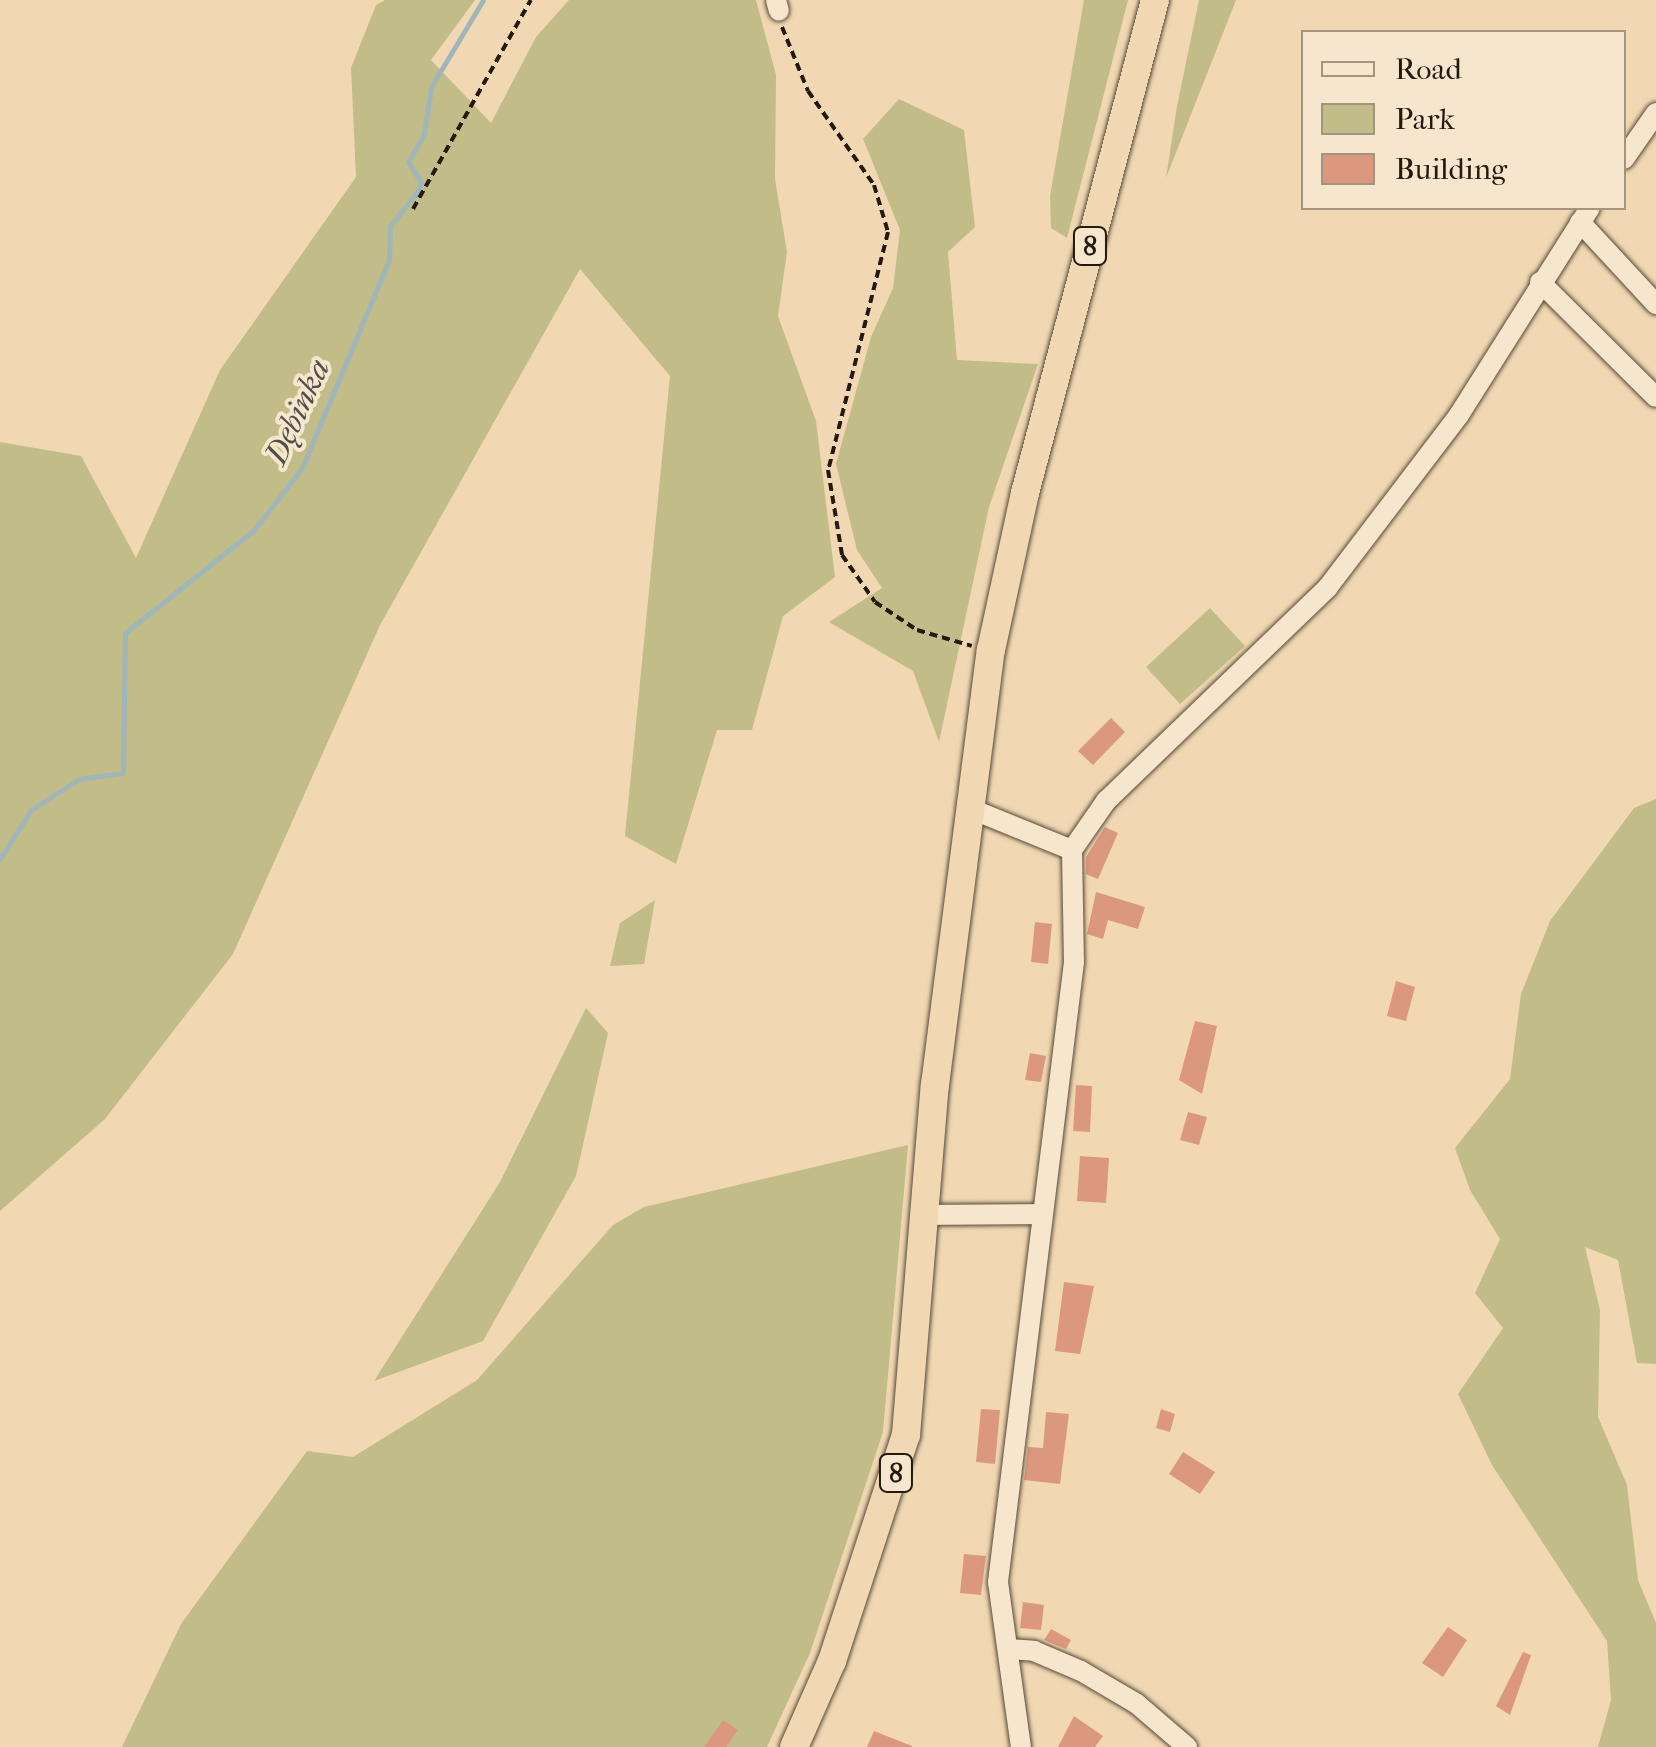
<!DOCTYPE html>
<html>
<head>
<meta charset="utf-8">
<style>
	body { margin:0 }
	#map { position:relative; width:1656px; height:1747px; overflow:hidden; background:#f1d8b3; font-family:"IM FELL French Canon",serif }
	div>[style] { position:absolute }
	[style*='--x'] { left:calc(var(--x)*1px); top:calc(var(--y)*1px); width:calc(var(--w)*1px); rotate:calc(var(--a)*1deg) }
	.green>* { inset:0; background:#c1bc88 }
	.stream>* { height:5px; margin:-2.5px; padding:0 2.5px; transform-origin:2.5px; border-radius:2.5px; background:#a1b6b9 }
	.building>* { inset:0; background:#dc987f }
	.path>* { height:4px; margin-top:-2px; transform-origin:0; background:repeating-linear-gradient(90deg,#24190e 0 8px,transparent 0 13px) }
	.roads { filter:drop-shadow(0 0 2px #574937) drop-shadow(0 0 2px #574937) }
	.minor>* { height:20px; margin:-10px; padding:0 10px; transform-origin:10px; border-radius:10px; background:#f6e6ce }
	.highway>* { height:28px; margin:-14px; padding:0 14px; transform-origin:14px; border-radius:14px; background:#f1d8b3 }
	span { translate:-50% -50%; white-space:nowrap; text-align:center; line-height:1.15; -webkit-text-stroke:8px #f6e6ce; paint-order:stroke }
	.shield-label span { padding:2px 8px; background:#f6e6ce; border:2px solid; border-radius:8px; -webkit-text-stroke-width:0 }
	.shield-label { font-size:28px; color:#24190e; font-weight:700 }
	.water-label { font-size:32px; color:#50504a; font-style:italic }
	.legend { position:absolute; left:1301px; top:30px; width:325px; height:180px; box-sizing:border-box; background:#f6e6ce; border:2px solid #a29481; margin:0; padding:12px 18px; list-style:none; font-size:30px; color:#24190e }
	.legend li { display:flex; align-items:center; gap:20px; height:50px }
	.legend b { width:50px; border:2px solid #a29481 }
</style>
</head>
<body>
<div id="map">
	<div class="green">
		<i style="clip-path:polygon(385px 0,475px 0,431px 60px,491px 123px,536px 37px,569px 0,756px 0,776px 75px,775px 179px,787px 252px,778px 316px,816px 421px,835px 577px,783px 616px,752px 730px,717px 730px,676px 864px,625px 836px,670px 376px,580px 269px,380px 625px,233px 954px,105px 1119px,0 1211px,0 442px,81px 456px,136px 558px,220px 370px,356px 177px,351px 68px,376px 5px)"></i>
		<i style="clip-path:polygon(1084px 0,1128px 0,1067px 238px,1051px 228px,1050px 196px)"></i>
		<i style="clip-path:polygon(1199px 0,1236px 0,1166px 178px,1177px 106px)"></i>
		<i style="clip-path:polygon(899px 99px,964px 130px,975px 227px,948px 252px,957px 360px,1038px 364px,989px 507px,939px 742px,913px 671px,829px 622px,882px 588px,857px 550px,836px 464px,871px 337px,893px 288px,900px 230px,863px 139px)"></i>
		<i style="clip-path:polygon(1210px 608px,1245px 646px,1180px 704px,1146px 667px)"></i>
		<i style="clip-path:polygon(1656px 799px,1656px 1364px,1637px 1363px,1618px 1260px,1585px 1247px,1600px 1310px,1598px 1417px,1627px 1485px,1638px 1580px,1656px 1623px,1656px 1747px,1598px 1747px,1611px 1700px,1607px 1641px,1492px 1465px,1458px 1394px,1503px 1328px,1475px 1293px,1500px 1239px,1470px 1190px,1455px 1148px,1510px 1079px,1521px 994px,1550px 921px,1634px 808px)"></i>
		<i style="clip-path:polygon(655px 900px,644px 964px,610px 966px,620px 923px)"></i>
		<i style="clip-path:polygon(586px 1008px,608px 1033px,576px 1176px,483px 1341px,374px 1381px,500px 1182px)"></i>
		<i style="clip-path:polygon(908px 1145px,883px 1432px,810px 1653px,767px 1747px,122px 1747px,181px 1624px,307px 1451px,353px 1457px,477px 1380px,613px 1225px,644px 1207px)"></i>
	</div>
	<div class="stream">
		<i style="--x:0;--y:859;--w:58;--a:-57.7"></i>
		<i style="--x:31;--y:810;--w:57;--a:-32.9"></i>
		<i style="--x:79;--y:779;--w:44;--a:-7.8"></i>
		<i style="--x:123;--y:773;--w:140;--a:-89.2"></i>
		<i style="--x:125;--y:633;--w:165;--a:-38.6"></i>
		<i style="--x:254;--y:530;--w:78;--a:-52.3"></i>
		<i style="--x:302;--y:468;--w:225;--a:-67.3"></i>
		<i style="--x:389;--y:260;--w:34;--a:-88"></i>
		<i style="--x:390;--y:226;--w:45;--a:-51.3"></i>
		<i style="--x:418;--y:191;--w:9;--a:-72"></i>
		<i style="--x:421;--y:182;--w:24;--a:-123"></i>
		<i style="--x:408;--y:162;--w:32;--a:-60"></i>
		<i style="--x:424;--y:134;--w:48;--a:-81.5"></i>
		<i style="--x:431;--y:87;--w:101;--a:-59.1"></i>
	</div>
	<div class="building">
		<i style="clip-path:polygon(1111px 718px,1125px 732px,1093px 765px,1078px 751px)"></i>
		<i style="clip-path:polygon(1105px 827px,1118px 833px,1098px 879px,1086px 874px,1086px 857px)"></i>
		<i style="clip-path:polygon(1096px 892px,1145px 907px,1138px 929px,1108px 920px,1103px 939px,1087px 934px)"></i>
		<i style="clip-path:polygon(1035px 922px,1052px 924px,1048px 964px,1031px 962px)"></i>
		<i style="clip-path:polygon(1396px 981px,1415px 987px,1406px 1021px,1387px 1016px)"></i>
		<i style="clip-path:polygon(1195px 1021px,1217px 1026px,1202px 1094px,1179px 1080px)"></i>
		<i style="clip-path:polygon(1030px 1053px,1046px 1056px,1041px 1082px,1025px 1080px)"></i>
		<i style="clip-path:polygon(1076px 1085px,1092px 1086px,1090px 1132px,1073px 1131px)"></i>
		<i style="clip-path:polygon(1188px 1112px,1207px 1117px,1199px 1145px,1180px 1140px)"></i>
		<i style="clip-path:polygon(1080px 1156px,1109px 1158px,1106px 1203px,1077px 1201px)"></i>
		<i style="clip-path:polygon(1064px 1282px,1094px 1286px,1080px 1354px,1055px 1351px)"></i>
		<i style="clip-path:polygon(981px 1409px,1000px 1410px,995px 1464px,976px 1462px)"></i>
		<i style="clip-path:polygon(1161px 1409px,1175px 1414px,1170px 1432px,1156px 1428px)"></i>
		<i style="clip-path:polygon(1046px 1412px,1069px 1414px,1060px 1484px,1024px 1480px,1028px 1447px,1043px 1448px)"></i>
		<i style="clip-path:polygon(1183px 1452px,1215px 1472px,1200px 1494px,1169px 1474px)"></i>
		<i style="clip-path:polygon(964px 1554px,986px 1556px,981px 1595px,960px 1593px)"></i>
		<i style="clip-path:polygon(1023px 1602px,1044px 1605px,1041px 1630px,1020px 1628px)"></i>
		<i style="clip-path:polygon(1448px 1627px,1467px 1640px,1443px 1677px,1422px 1663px)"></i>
		<i style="clip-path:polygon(1051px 1629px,1071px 1640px,1066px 1649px,1044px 1640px)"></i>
		<i style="clip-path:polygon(1523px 1652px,1531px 1655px,1510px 1715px,1496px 1706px)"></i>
		<i style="clip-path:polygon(1074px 1716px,1103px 1736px,1095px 1747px,1058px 1747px)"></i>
		<i style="clip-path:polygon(723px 1720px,738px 1730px,726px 1747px,704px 1747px)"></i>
		<i style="clip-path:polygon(874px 1731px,912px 1746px,912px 1747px,867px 1747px)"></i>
	</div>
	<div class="path">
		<i style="--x:782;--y:27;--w:69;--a:67.9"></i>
		<i style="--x:808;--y:91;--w:115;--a:54.9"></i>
		<i style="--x:874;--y:185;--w:49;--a:73.4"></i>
		<i style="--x:888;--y:232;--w:245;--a:104.1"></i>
		<i style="--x:828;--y:470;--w:86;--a:80.6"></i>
		<i style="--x:842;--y:555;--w:57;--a:54.9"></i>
		<i style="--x:875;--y:602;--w:50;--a:33.7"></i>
		<i style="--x:917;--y:630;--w:57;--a:16.2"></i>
		<i style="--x:413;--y:209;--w:240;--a:-60.6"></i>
	</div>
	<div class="roads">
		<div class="minor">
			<i style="--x:776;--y:0;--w:11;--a:75"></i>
			<i style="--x:1624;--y:159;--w:56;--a:-55.2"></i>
			<i style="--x:1580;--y:222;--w:112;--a:47.2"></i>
			<i style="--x:1540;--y:282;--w:163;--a:44.8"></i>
			<i style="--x:969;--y:808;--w:111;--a:22.2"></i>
			<i style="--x:1072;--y:850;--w:112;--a:89"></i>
			<i style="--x:1074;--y:962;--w:625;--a:96.99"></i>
			<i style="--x:998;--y:1582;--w:167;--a:82.1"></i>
			<i style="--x:1072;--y:850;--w:60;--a:-55.2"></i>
			<i style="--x:1106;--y:801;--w:308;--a:-43.9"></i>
			<i style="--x:1328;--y:587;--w:216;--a:-52.7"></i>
			<i style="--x:1459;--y:415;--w:245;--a:-57.7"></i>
			<i style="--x:925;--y:1215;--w:114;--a:-0.5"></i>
			<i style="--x:1008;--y:1649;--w:26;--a:4"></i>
			<i style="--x:1034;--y:1651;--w:51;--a:23.1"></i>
			<i style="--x:1081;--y:1671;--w:65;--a:30.5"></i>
			<i style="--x:1137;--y:1704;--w:66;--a:40.7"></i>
		</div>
		<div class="highway">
			<i style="--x:794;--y:1747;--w:94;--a:-66.2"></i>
			<i style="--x:832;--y:1661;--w:238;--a:-71.9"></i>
			<i style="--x:906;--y:1435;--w:351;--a:-85.3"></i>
			<i style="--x:935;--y:1085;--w:439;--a:-82.7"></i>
			<i style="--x:991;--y:650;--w:161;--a:-77.8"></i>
			<i style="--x:1025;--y:493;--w:510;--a:-75.23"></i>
		</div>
	</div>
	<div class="shield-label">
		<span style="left:1090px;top:246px">8</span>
		<span style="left:896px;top:1473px">8</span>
	</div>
	<div class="water-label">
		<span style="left:298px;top:412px;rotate:-65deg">Dębinka</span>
	</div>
	<ul class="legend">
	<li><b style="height:12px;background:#f6e6ce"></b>Road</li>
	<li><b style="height:28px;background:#c1bc88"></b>Park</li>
	<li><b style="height:28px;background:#dc987f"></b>Building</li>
	</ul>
</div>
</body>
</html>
